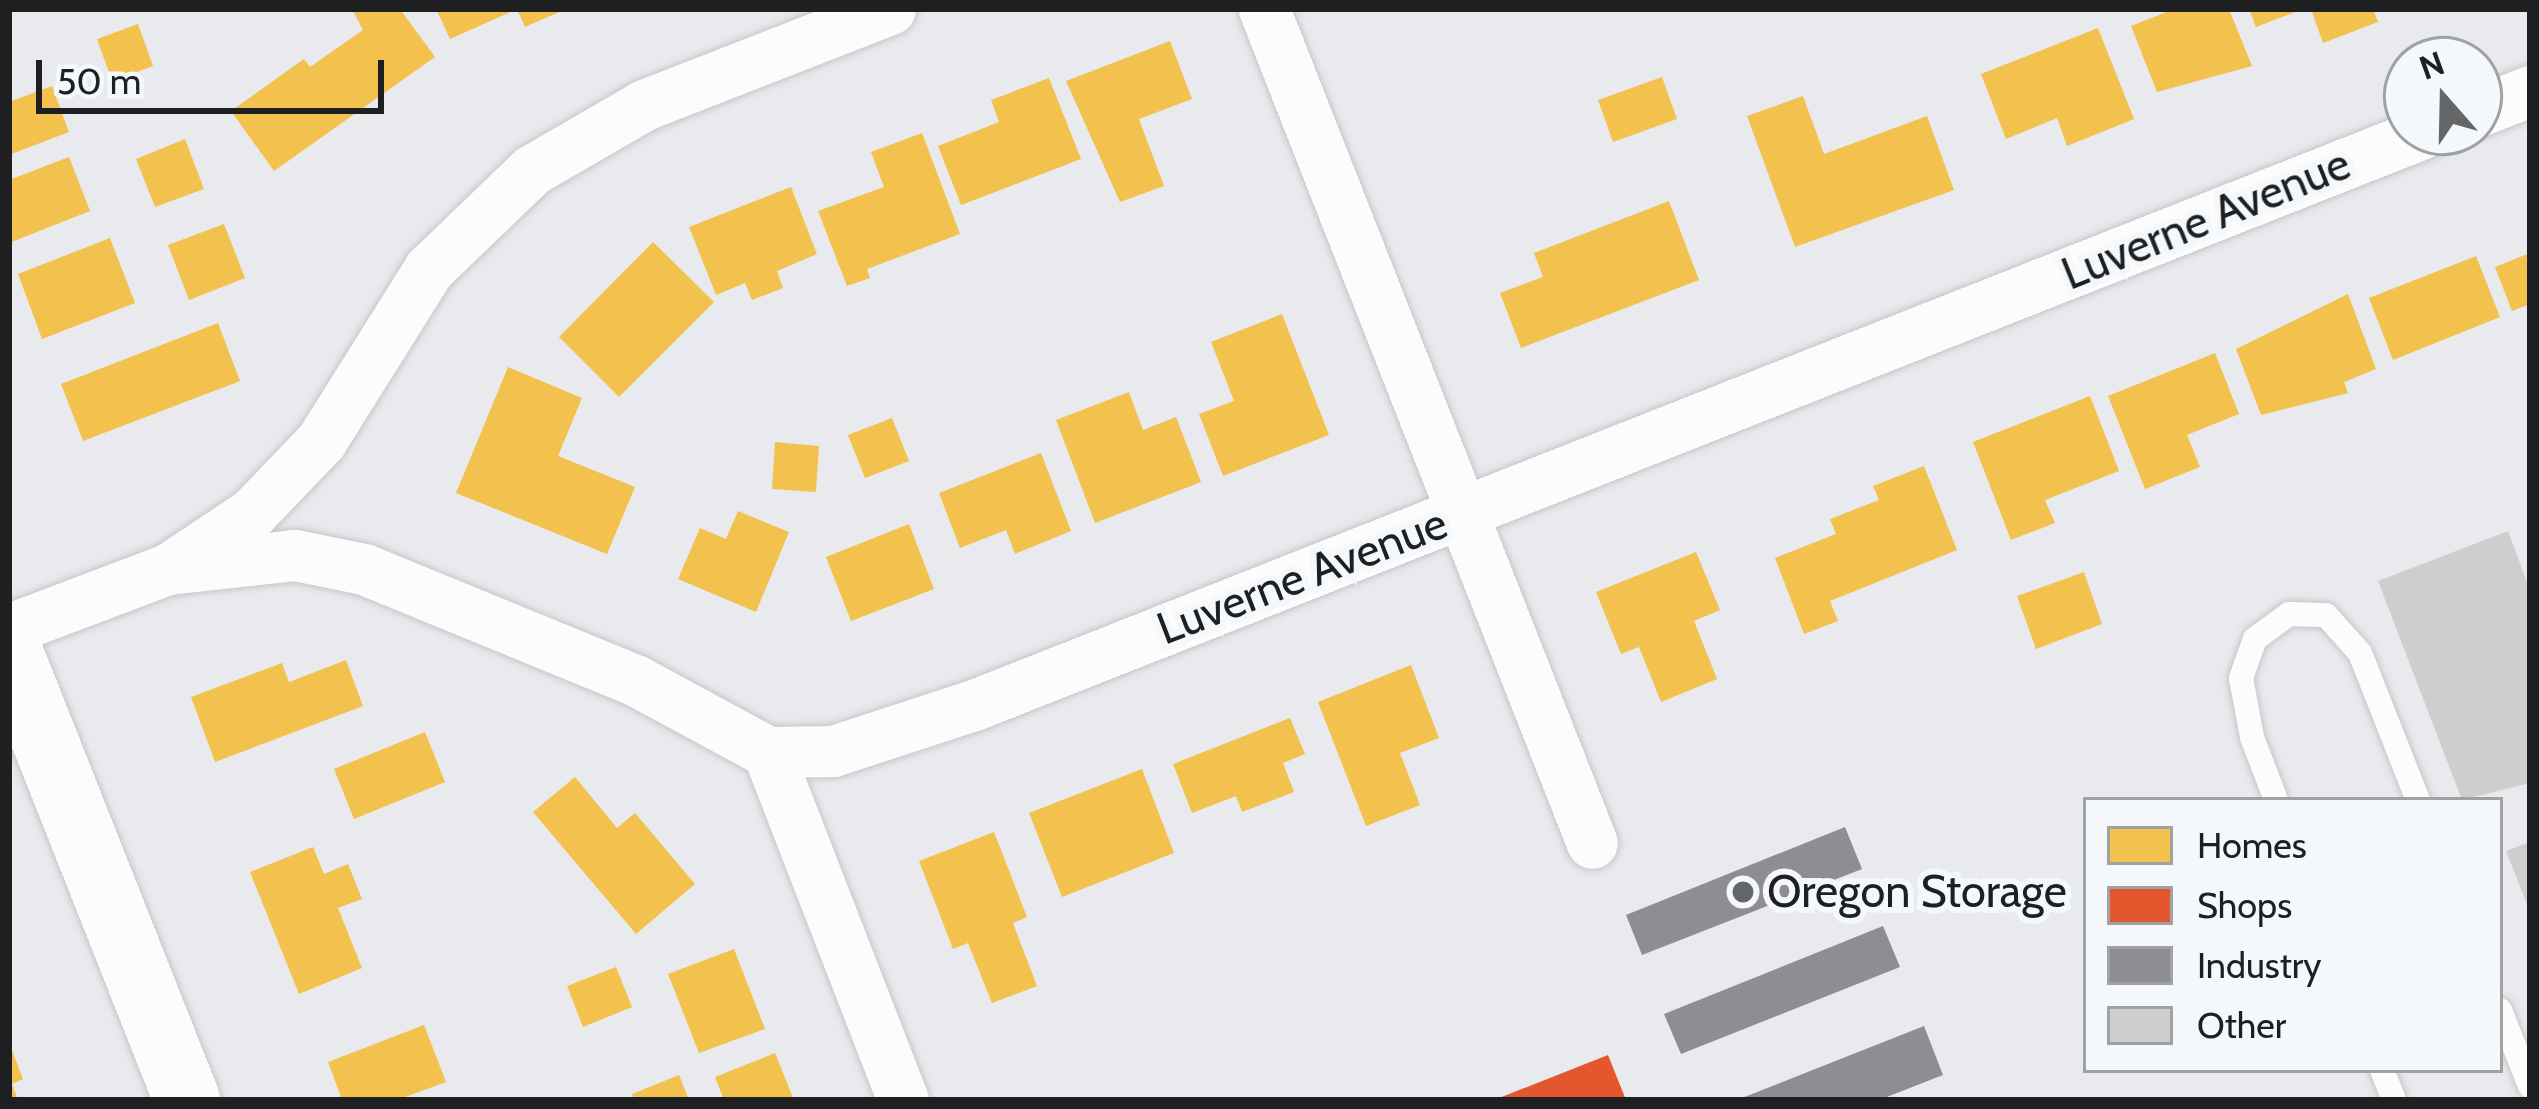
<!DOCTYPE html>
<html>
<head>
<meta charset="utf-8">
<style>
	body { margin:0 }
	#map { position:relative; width:2539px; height:1109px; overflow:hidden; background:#e8eaed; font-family:Cabin,sans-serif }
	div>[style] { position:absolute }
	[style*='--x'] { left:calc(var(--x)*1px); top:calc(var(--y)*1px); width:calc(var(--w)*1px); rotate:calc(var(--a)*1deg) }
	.homes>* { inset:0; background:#f2c14e }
	.shops>* { inset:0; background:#e4572e }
	.industry>* { inset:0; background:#8d8d92 }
	.building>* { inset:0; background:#cececf }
	.roads { filter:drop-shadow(0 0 3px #c6c8ca) drop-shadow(0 0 3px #c6c8ca) }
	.service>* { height:24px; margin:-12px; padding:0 12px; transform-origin:12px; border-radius:12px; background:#fcfcfc }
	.minor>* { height:51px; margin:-25.5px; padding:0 25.5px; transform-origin:25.5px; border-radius:25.5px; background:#fcfcfc }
	.secondary>* { height:66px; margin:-33px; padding:0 33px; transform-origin:33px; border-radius:33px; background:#fcfcfc }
	.dots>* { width:33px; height:33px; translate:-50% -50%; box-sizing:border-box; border:6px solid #f5f8fb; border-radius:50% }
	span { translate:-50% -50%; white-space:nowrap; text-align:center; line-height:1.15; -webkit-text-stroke:12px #f5f8fb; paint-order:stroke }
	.street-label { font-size:45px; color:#1e1f20 }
	.poi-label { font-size:45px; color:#1e1f20 }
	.left { translate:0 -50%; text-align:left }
	.frame { position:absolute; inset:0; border:12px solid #1e1f20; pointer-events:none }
	.legend { position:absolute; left:2083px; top:797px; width:420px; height:276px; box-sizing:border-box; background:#f5f8fb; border:3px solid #9fa1a3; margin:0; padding:15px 21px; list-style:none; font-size:36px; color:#1e1f20 }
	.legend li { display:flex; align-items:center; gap:24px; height:60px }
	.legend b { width:60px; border:3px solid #9fa1a3 }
	.north { position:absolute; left:2383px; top:36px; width:120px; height:120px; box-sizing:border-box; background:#f5f8fb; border:3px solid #9fa1a3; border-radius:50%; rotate:340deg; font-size:33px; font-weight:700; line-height:48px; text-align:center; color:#1e1f20 }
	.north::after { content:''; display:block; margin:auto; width:42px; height:54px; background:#656668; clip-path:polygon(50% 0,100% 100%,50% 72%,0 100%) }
	.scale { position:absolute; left:36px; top:60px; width:348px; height:54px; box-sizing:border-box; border:6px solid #1e1f20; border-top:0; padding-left:15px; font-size:36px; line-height:42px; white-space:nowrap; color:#1e1f20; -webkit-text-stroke:9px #f5f8fb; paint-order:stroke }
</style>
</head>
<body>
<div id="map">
	<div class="homes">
		<i style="clip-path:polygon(352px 9px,400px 9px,435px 57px,274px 171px,231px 111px,304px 59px,310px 67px,363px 30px)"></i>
		<i style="clip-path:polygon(436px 9px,566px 9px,525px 27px,517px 9px,450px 39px)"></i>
		<i style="clip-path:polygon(2174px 9px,2229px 9px,2252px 66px,2157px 92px,2131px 26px)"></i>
		<i style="clip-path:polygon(2249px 9px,2303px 9px,2256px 27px)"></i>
		<i style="clip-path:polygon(2311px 9px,2373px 9px,2378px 22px,2323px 43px)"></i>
		<i style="clip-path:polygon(138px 24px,153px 66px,112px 81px,97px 39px)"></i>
		<i style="clip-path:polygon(2098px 28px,2134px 119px,2067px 146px,2057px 118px,2006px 139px,1981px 74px)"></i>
		<i style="clip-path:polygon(1170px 41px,1192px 99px,1139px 119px,1164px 186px,1120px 202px,1066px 81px)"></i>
		<i style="clip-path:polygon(1662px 77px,1677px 119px,1613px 142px,1598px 100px)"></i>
		<i style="clip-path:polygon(1049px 78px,1081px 159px,961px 205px,938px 146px,999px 122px,991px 100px)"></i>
		<i style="clip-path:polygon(52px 86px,69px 132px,9px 155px,9px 102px)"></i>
		<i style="clip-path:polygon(1803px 96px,1824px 154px,1927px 116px,1954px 190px,1795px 247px,1747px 116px)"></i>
		<i style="clip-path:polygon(922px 133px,960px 234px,867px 269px,870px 278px,847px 286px,818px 211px,884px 187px,871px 152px)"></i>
		<i style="clip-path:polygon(185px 139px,204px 189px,155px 207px,136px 159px)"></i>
		<i style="clip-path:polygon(69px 157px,90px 211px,9px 243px,9px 180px)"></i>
		<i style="clip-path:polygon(791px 187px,817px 254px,777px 271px,783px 288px,752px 300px,745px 283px,716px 295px,689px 227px)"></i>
		<i style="clip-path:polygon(1669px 201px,1699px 280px,1521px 348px,1500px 293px,1543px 277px,1534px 253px)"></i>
		<i style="clip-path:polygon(224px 224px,245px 278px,189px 300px,168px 245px)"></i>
		<i style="clip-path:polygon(110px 238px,135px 303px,42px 339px,18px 274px)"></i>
		<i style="clip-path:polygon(653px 242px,714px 302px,619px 397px,559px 337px)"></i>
		<i style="clip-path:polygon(2530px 253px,2530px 304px,2512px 311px,2495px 267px)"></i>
		<i style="clip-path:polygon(2476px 256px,2500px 317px,2393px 360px,2369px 298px)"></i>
		<i style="clip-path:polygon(2348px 294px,2376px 369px,2344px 382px,2348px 393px,2261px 415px,2236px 349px)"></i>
		<i style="clip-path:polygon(1282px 314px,1329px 435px,1223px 476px,1199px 414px,1234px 401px,1211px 342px)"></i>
		<i style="clip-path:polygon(218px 323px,240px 381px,83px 441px,61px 384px)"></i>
		<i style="clip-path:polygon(2215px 353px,2239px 414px,2187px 435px,2200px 467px,2145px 489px,2108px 396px)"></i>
		<i style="clip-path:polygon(508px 367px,582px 398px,558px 456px,635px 487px,607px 554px,456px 493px)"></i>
		<i style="clip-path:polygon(1129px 392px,1143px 430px,1176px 417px,1201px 482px,1095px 523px,1056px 420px)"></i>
		<i style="clip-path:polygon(2090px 396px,2119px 471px,2045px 500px,2055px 523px,2011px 540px,1973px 442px)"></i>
		<i style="clip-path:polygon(892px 418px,909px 461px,865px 478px,848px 435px)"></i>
		<i style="clip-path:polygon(775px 442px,819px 446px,816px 492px,772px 489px)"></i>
		<i style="clip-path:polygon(1041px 453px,1071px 531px,1015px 554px,1006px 530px,960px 548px,939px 493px)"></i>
		<i style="clip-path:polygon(1924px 466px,1957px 550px,1830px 601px,1838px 621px,1804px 634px,1775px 558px,1836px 534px,1830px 519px,1879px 500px,1873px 486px)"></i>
		<i style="clip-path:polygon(738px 511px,789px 532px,756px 612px,678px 579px,700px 528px,726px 539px)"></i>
		<i style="clip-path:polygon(909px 524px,934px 589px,851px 621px,826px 557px)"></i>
		<i style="clip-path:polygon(1696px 552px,1720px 610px,1694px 621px,1717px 679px,1661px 702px,1639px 647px,1621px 654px,1596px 592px)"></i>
		<i style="clip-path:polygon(2084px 572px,2102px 624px,2036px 649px,2017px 596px)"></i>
		<i style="clip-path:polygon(346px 660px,363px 706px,215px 762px,191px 697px,282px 663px,289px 682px)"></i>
		<i style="clip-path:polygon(1411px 665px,1439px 738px,1400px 753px,1420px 805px,1366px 826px,1318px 702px)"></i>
		<i style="clip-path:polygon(1290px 718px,1305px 754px,1283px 763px,1294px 792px,1242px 812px,1236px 796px,1192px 813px,1173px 764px)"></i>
		<i style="clip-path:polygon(425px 732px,445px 782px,354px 819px,334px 769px)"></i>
		<i style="clip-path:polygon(1142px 769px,1174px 853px,1062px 897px,1029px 813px)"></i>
		<i style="clip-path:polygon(575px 777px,617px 828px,635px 813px,695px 884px,636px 934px,533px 812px)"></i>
		<i style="clip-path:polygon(994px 832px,1027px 917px,1013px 923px,1037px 986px,992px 1003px,968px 943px,953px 949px,919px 861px)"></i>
		<i style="clip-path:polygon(313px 847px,324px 874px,348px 864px,362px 899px,338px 908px,362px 968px,299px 994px,250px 872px)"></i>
		<i style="clip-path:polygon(734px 949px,765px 1029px,699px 1053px,668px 974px)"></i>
		<i style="clip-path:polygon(616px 967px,632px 1007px,583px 1027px,567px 986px)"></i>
		<i style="clip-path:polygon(424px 1025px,446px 1082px,397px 1100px,342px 1100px,328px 1062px)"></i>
		<i style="clip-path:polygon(9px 1043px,23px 1079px,12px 1084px,18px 1100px,9px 1100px)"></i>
		<i style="clip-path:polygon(775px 1053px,794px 1100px,724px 1100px,715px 1077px)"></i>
		<i style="clip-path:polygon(679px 1075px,689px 1100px,634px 1100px,632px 1094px)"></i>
	</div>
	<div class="shops">
		<i style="clip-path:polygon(1608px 1055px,1626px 1100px,1494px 1100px)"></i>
	</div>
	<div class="industry">
		<i style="clip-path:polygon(1845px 827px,1862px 869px,1642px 955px,1626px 915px)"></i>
		<i style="clip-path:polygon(1883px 926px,1900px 967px,1681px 1054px,1664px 1014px)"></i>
		<i style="clip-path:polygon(1924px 1026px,1943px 1075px,1879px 1100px,1737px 1100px)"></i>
	</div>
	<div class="building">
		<i style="clip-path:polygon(2508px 531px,2530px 590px,2530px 783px,2462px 800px,2378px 581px)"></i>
		<i style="clip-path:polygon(2530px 842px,2530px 912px,2506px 851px)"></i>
	</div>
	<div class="roads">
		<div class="service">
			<i style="--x:2276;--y:800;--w:67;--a:-110.9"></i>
			<i style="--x:2252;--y:737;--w:60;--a:-100.6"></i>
			<i style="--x:2241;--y:678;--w:41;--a:-70.3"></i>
			<i style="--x:2255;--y:639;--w:42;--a:-36.3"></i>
			<i style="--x:2289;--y:614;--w:37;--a:2"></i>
			<i style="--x:2326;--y:615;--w:51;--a:48.2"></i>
			<i style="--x:2360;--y:653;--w:158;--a:68.5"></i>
			<i style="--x:2500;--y:1010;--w:82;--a:68.5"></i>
			<i style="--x:2382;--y:1070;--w:32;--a:68"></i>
		</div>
		<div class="minor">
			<i style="--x:1264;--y:9;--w:896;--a:68.53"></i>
			<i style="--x:2479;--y:111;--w:55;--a:-21.4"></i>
			<i style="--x:168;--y:569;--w:128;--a:-6.3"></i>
			<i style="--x:295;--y:555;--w:70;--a:11.5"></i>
			<i style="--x:364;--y:569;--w:293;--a:22.3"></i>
			<i style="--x:635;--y:680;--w:151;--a:28.4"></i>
			<i style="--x:768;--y:752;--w:65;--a:-0.9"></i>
			<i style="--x:833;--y:751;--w:148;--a:-18.1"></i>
			<i style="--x:974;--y:705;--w:1561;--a:-21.54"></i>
			<i style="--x:9;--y:629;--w:170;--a:-20.7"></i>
			<i style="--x:168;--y:569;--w:101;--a:-33.7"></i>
			<i style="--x:252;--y:513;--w:100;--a:-46.2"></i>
			<i style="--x:321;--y:441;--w:203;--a:-57.9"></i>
			<i style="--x:429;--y:269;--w:143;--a:-43.9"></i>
			<i style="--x:532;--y:170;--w:129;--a:-30.1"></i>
			<i style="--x:644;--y:105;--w:264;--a:-21.3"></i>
			<i style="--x:768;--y:752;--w:373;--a:68.8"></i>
		</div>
		<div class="secondary">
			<i style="--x:9;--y:650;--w:484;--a:68.4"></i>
		</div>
	</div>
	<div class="dots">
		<i style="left:1743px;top:892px;background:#656668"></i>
	</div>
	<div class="street-label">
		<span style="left:2206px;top:219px;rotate:-22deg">Luverne Avenue</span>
		<span style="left:1302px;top:576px;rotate:-21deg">Luverne Avenue</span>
	</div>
	<div class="poi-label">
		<span class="left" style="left:1767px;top:892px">Oregon Storage</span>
	</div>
	<div class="frame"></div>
	<ul class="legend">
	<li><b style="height:33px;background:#f2c14e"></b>Homes</li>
	<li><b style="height:33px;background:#e4572e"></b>Shops</li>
	<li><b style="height:33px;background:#8d8d92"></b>Industry</li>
	<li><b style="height:33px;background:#cececf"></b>Other</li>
	</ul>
	<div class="north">N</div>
	<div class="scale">50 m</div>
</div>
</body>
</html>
